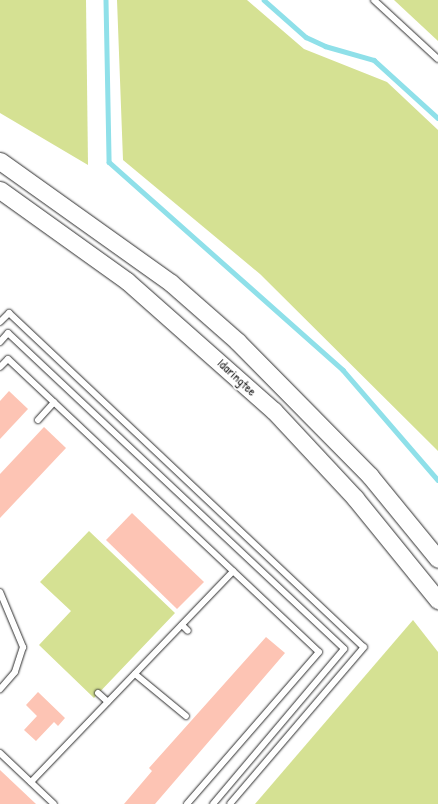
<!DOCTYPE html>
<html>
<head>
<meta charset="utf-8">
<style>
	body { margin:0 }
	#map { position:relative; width:438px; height:804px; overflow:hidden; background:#fff; font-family:"Patrick Hand",sans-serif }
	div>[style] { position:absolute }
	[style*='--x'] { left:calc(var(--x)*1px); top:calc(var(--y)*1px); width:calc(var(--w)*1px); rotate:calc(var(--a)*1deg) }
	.green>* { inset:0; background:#d5e193 }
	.stream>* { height:4.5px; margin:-2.25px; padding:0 2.25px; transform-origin:2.25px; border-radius:2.25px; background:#8fe0e9 }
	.building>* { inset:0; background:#fdc4b4 }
	.roads { filter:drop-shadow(0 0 1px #2b2b2b) drop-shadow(0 0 1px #2b2b2b) }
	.service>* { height:6px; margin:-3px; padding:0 3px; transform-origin:3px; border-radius:3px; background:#fff }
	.secondary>* { height:17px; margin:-8.5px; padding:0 8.5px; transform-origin:8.5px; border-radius:8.5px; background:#fff }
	span { translate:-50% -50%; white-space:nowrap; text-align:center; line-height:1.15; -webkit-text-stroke:4px #fff; paint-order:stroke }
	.street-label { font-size:13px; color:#2b2b2b }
</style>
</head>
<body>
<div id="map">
	<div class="green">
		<i style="clip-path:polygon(0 0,86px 0,88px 165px,0 113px)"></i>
		<i style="clip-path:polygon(117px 0,247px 0,304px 49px,387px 82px,438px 130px,438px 451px,260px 274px,123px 160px)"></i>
		<i style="clip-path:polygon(394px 0,438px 0,438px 41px)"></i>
		<i style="clip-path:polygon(89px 531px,175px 613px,94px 698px,39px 645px,71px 611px,40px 582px)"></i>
		<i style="clip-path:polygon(413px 620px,438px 652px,438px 804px,255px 804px)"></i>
	</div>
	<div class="stream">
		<i style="--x:106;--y:0;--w:162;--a:88.9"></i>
		<i style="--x:109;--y:162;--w:313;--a:41.6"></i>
		<i style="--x:343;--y:370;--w:145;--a:49.2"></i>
		<i style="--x:264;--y:0;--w:56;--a:41.4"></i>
		<i style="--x:306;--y:37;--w:21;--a:25"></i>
		<i style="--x:325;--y:46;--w:51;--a:15.9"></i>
		<i style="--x:374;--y:60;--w:86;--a:42.2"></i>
	</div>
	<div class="building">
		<i style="clip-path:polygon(9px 391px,28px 409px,0 439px,0 401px)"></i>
		<i style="clip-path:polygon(44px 427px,66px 448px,0 518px,0 474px)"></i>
		<i style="clip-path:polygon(132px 513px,204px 582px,177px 609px,106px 540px)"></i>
		<i style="clip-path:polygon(266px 637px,285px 653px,155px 804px,124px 804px,152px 771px,149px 768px)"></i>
		<i style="clip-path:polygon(38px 692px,65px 718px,58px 726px,54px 722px,36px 741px,24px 730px,37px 716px,26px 705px)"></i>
		<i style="clip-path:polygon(0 770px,36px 804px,0 804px)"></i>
	</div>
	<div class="roads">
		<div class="service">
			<i style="--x:374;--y:0;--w:87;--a:42.7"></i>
			<i style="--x:0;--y:322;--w:13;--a:-45"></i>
			<i style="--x:9;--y:313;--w:487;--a:43.3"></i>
			<i style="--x:364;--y:647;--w:206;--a:130.5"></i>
			<i style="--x:0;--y:342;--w:12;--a:-48"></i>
			<i style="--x:8;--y:333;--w:461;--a:43.2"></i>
			<i style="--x:344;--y:649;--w:203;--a:130.2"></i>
			<i style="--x:0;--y:367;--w:11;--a:-45"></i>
			<i style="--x:8;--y:359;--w:427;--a:43.3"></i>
			<i style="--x:319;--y:652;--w:201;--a:131"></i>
			<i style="--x:38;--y:420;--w:24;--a:-48"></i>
			<i style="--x:0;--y:592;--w:60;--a:67.3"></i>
			<i style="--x:23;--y:647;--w:26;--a:108"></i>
			<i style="--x:15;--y:672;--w:23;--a:131"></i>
			<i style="--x:182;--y:625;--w:8;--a:45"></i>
			<i style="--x:135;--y:674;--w:66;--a:39.5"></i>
			<i style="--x:98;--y:693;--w:13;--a:42"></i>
			<i style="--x:0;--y:753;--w:74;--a:43.4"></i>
			<i style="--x:31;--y:782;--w:292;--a:-46.2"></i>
		</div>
		<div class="secondary">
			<i style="--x:0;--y:161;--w:210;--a:35.5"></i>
			<i style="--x:171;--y:283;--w:88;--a:41.3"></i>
			<i style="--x:237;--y:341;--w:190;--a:45.4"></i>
			<i style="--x:370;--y:476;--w:107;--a:50.7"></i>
			<i style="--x:0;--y:190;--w:156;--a:35.6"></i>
			<i style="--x:127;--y:281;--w:196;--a:41.5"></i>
			<i style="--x:274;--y:411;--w:119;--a:47"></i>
			<i style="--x:355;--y:498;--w:132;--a:50.9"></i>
		</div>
	</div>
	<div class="street-label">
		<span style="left:237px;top:377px;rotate:43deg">Idaringtee</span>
	</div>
</div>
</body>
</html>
